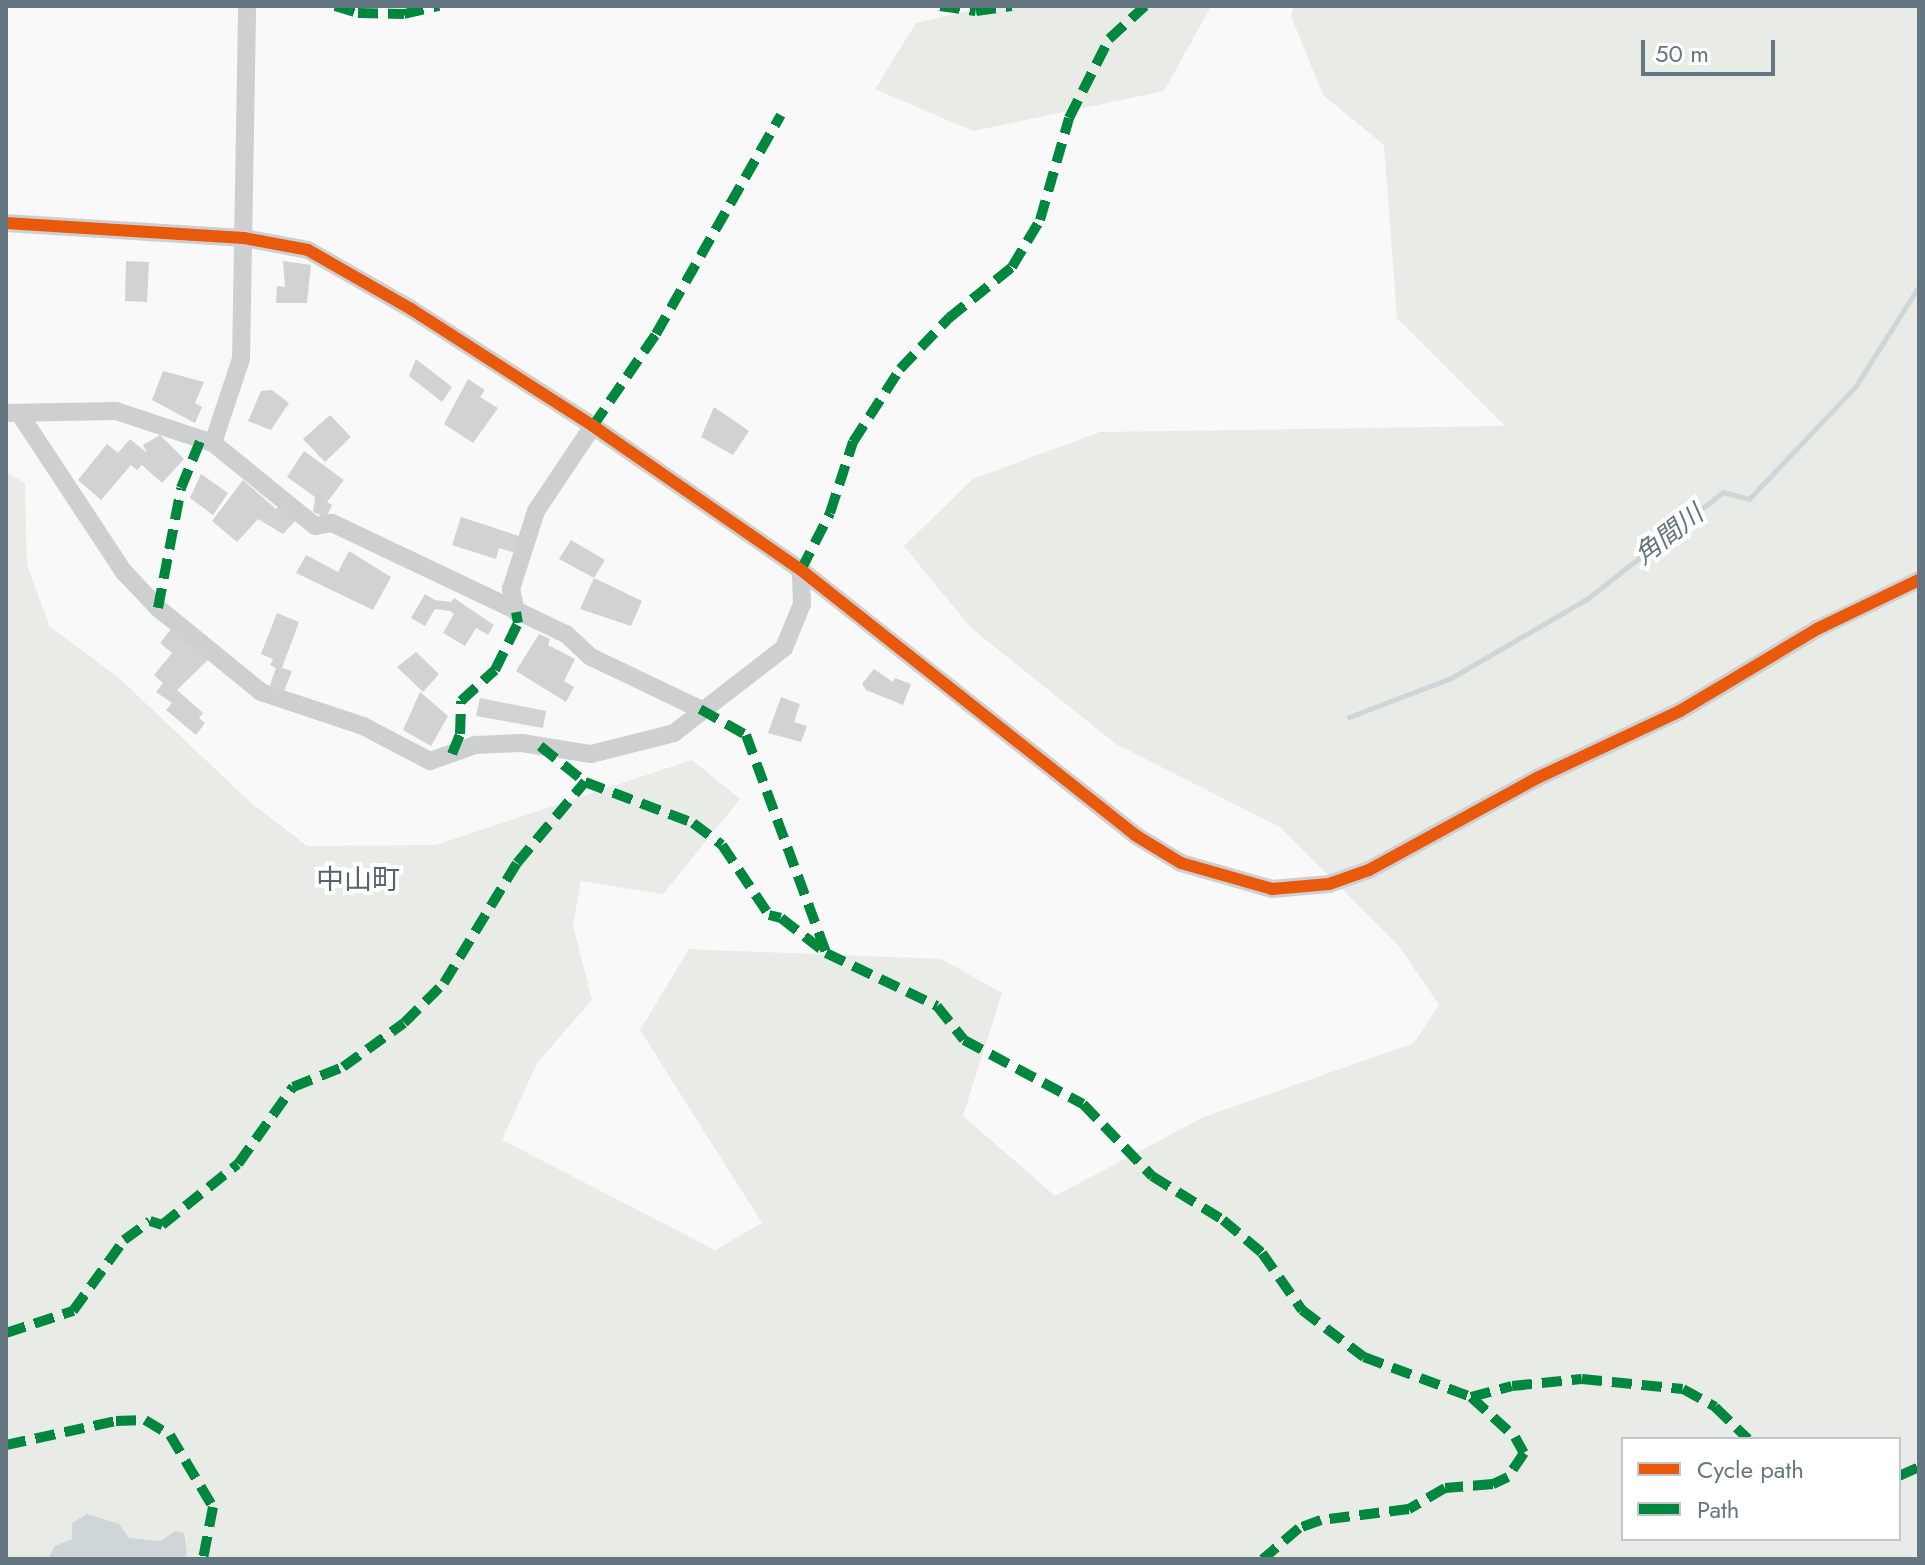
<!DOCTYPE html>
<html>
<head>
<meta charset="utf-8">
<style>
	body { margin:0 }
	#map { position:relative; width:1925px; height:1565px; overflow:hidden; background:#f9f9f9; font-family:Jost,"Noto Sans JP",sans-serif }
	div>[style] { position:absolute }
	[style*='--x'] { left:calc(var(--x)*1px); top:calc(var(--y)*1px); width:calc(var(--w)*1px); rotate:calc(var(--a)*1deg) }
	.green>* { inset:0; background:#e8ebe6 }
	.water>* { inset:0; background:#ced6d9 }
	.stream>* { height:5px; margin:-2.5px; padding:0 2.5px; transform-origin:2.5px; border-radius:2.5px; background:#ced6d9 }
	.building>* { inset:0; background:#d0d2d3 }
	.minor>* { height:18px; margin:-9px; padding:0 9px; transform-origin:9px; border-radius:9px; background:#cecfd0 }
	.quiet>* { height:10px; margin-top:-5px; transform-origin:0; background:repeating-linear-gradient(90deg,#00873e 0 20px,transparent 0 30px) }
	.cycleway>* { height:12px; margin:-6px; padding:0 6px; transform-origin:6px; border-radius:6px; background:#e8590c }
	span { translate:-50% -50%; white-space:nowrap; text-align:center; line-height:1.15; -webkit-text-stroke:8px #fff; paint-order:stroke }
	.water-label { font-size:26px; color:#60757c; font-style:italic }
	.quarter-label { font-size:28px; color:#57646e }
	.frame { position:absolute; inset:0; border:8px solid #657683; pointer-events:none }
	.legend { position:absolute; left:1621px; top:1437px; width:280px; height:104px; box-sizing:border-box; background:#fff; border:2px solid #c1c8cd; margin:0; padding:10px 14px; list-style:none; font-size:24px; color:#657683 }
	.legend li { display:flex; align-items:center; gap:16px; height:40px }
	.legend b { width:40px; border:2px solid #c1c8cd }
	.scale { position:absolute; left:1641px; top:40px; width:134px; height:36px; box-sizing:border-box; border:4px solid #657683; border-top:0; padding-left:10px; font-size:24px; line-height:28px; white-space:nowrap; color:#657683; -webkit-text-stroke:6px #fff; paint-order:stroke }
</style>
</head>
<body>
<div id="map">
	<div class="green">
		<i style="clip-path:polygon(988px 6px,1211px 6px,1164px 91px,973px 131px,875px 89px,916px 23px)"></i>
		<i style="clip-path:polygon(evenodd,1294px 6px,1919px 6px,1919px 1559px,6px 1559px,6px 472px,25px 483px,27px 565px,50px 627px,118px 677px,250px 802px,307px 846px,436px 845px,692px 760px,740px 799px,663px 894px,581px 881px,573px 925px,592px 1000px,537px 1063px,502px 1140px,715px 1250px,762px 1223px,640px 1030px,689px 949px,941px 959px,1002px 993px,963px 1116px,1055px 1196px,1204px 1117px,1414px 1043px,1439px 1005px,1399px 946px,1280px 827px,1116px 744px,971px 628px,904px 546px,973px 479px,1100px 432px,1505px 426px,1397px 318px,1384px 145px,1323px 95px,1291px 16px,1294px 6px,1623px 1439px,1899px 1439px,1899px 1539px,1623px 1539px,1623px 1439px)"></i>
	</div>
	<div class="water">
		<i style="clip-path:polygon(87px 1514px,119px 1524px,129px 1538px,161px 1541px,175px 1531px,184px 1533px,187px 1553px,184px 1559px,48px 1559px,55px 1546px,72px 1539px,72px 1523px)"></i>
	</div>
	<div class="stream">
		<i style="--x:1349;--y:717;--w:109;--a:-20.9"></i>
		<i style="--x:1451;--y:678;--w:157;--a:-30.2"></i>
		<i style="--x:1587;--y:599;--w:173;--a:-38.2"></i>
		<i style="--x:1723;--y:492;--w:27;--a:15"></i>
		<i style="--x:1749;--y:499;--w:154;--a:-46.6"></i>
		<i style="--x:1855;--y:387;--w:120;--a:-57.6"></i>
	</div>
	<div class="building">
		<i style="clip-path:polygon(126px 261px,149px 262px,147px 302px,125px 301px)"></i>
		<i style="clip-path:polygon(283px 261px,311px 265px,307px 303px,276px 303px,277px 286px,285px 287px)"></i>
		<i style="clip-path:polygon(416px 359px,452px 387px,442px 402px,409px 376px)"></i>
		<i style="clip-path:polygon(163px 371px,204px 382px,195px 403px,202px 407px,195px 423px,152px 400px)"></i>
		<i style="clip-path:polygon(468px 379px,485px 390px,480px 397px,498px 408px,473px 443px,444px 424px)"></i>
		<i style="clip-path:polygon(272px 390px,289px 403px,271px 430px,248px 421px,261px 391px)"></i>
		<i style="clip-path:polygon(714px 407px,749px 431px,733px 455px,701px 437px)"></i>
		<i style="clip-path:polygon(330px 415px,351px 437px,325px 462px,303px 439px)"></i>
		<i style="clip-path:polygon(160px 435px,184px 459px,162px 483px,142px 465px,137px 470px,131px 465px,101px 500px,78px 480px,107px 444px,118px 453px,130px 439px,147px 453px,143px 445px)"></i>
		<i style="clip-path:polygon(304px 451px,344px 480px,327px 502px,332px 505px,326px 518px,313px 512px,315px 497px,287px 477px)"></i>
		<i style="clip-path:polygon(201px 474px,228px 493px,213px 515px,190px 498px)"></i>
		<i style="clip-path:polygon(243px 480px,276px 509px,282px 504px,298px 518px,283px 534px,258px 519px,237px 542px,212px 521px)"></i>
		<i style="clip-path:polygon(461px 517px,522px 537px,516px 553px,499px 548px,496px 559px,452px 545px)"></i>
		<i style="clip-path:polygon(571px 540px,605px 560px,594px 578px,559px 559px)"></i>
		<i style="clip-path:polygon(349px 551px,391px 577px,373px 610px,296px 573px,306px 555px,338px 572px)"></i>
		<i style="clip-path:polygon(594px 578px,642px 601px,631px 626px,580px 609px)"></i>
		<i style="clip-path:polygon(425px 594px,435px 600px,451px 602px,454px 598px,494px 625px,488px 635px,476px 628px,465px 646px,443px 633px,454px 614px,450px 611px,435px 609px,425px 626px,411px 618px)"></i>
		<i style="clip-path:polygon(277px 613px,299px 622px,282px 668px,292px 671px,284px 691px,270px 685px,276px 668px,270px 665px,273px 659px,261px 654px)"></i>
		<i style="clip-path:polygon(172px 628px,209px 659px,177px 690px,203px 713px,199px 718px,205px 723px,196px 735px,166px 710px,172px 703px,156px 692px,163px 683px,154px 675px,172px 653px,160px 643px)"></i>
		<i style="clip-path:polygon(539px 634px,550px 639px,548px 645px,575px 659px,564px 681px,574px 687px,566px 702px,516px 671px)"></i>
		<i style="clip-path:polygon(416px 652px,439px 674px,423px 692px,397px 667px)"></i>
		<i style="clip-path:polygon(874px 669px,893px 682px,895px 678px,911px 684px,903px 705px,866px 690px,862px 684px)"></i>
		<i style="clip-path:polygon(420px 692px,448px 716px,431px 746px,403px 730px)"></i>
		<i style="clip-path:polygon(781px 697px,800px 704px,794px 722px,807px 726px,801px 742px,768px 733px)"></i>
		<i style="clip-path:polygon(480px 698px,546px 711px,543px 728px,476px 716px)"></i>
	</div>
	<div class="minor">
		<i style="--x:6;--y:223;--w:238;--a:3.6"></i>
		<i style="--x:244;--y:238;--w:65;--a:10.6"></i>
		<i style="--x:308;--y:250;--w:119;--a:29.8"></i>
		<i style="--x:411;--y:309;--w:216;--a:32.7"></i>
		<i style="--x:593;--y:426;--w:253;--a:34.7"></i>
		<i style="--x:801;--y:570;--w:426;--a:38.4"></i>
		<i style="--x:1135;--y:835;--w:54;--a:31.3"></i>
		<i style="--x:1181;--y:863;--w:95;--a:15.9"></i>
		<i style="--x:1272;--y:889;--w:57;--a:-5"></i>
		<i style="--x:1329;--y:884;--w:42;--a:-19.3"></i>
		<i style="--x:1369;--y:870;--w:192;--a:-28.7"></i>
		<i style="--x:1537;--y:778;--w:158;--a:-25.1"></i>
		<i style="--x:1680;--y:711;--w:160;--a:-30.9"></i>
		<i style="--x:1817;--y:629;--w:113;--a:-25.7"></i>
		<i style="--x:6;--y:413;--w:110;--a:-1"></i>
		<i style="--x:116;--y:411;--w:102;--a:18.3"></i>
		<i style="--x:213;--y:443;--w:132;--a:39.1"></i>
		<i style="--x:315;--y:526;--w:17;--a:-10"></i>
		<i style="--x:332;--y:523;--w:259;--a:25.4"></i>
		<i style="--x:566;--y:634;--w:34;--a:43"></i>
		<i style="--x:591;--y:657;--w:121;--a:25.5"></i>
		<i style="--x:19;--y:413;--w:191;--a:56.6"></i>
		<i style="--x:124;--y:572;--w:50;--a:46.6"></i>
		<i style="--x:158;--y:608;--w:133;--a:39.2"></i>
		<i style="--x:261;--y:692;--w:108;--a:18.4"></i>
		<i style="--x:363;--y:726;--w:76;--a:27.6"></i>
		<i style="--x:430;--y:761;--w:48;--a:-19.6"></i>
		<i style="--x:475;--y:745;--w:47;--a:-2.4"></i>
		<i style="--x:522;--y:743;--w:70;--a:9.1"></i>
		<i style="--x:591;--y:754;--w:86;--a:-14.2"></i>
		<i style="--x:674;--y:733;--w:139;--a:-37.7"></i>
		<i style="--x:784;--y:648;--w:48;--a:-67.8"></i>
		<i style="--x:802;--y:604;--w:34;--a:-92"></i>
		<i style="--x:213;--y:443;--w:89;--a:-71.6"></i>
		<i style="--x:241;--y:359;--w:353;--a:-89"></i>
		<i style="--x:516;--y:612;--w:24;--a:-102"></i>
		<i style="--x:511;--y:589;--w:82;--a:-72.2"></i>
		<i style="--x:536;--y:511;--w:102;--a:-56.2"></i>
	</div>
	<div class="quiet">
		<i style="--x:335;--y:6;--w:24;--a:17"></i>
		<i style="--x:358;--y:13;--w:46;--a:1.2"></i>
		<i style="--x:404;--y:14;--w:36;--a:-13"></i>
		<i style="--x:940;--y:6;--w:36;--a:8"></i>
		<i style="--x:976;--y:11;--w:36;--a:-8"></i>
		<i style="--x:593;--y:426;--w:112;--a:-55.6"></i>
		<i style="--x:656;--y:334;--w:252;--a:-60.3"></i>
		<i style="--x:801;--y:570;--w:64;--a:-63"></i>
		<i style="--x:830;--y:513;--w:75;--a:-72.1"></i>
		<i style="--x:853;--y:442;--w:87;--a:-57.2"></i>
		<i style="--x:900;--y:369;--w:71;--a:-46.1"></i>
		<i style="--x:949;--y:318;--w:81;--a:-39"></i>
		<i style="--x:1012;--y:267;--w:55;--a:-59.2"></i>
		<i style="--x:1040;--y:220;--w:106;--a:-74.1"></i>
		<i style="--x:1069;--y:118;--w:89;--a:-63.1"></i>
		<i style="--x:1109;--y:39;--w:49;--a:-42.5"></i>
		<i style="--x:158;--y:608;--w:122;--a:-79.1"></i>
		<i style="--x:181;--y:488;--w:53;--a:-67.8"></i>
		<i style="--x:700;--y:709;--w:53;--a:29.5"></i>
		<i style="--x:746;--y:735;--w:232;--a:69.8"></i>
		<i style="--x:540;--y:746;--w:58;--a:38.7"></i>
		<i style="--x:452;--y:754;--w:22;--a:-68"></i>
		<i style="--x:460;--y:734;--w:33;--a:-88"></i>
		<i style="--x:461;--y:701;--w:46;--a:-42.4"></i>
		<i style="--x:495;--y:670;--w:52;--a:-63.9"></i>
		<i style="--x:518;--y:623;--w:11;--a:-100"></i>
		<i style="--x:6;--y:1333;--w:71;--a:-18.2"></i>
		<i style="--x:73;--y:1311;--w:87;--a:-54.3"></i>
		<i style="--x:124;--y:1240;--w:32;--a:-36"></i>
		<i style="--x:150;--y:1221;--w:13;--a:18"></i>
		<i style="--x:162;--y:1225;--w:97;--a:-38.8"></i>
		<i style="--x:238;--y:1164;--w:95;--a:-54.5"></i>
		<i style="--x:293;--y:1087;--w:54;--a:-21.8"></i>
		<i style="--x:343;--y:1067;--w:75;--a:-35.8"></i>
		<i style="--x:404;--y:1023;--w:57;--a:-45"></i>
		<i style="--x:444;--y:983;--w:140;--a:-58.7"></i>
		<i style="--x:517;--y:863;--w:106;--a:-50"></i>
		<i style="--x:585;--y:782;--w:116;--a:20.8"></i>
		<i style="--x:693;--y:823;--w:36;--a:37"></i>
		<i style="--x:722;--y:845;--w:84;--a:56.1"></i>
		<i style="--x:769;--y:915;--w:12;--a:14"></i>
		<i style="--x:781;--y:918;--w:57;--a:37.9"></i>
		<i style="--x:826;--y:953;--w:123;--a:25.5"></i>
		<i style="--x:937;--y:1006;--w:43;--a:51.5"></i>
		<i style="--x:964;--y:1040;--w:135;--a:28.3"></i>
		<i style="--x:1083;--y:1104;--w:100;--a:46.2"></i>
		<i style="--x:1152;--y:1176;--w:84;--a:31.8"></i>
		<i style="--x:1223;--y:1220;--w:51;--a:40.2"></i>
		<i style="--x:1262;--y:1253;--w:70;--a:54.9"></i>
		<i style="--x:1302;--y:1310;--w:78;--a:37.2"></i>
		<i style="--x:1364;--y:1357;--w:114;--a:20.5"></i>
		<i style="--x:1471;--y:1397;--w:59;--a:42.3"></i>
		<i style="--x:1515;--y:1437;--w:18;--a:61"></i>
		<i style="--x:1524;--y:1453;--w:29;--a:124"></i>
		<i style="--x:1508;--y:1477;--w:17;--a:155"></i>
		<i style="--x:1493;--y:1484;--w:48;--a:175.2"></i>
		<i style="--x:1445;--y:1488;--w:42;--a:149.7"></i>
		<i style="--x:1409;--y:1509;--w:89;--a:172.9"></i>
		<i style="--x:1321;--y:1520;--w:23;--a:160"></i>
		<i style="--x:1299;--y:1528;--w:48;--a:139.3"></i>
		<i style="--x:1471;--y:1397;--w:42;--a:-15"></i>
		<i style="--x:1512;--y:1386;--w:70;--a:-5.7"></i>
		<i style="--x:1582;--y:1379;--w:101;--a:5.7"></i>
		<i style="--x:1683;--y:1389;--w:37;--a:29"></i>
		<i style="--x:1715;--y:1407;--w:46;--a:44.1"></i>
		<i style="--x:6;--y:1445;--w:113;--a:-12.3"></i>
		<i style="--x:116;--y:1421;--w:29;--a:-2"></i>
		<i style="--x:145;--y:1420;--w:29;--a:31"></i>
		<i style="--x:170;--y:1435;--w:84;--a:59.2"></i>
		<i style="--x:213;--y:1507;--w:53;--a:100.9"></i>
		<i style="--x:1899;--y:1476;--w:22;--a:-24"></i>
	</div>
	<div class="cycleway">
		<i style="--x:6;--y:223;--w:238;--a:3.6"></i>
		<i style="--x:244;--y:238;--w:65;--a:10.6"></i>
		<i style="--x:308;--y:250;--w:119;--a:29.8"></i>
		<i style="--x:411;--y:309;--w:216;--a:32.7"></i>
		<i style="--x:593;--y:426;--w:253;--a:34.7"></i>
		<i style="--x:801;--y:570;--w:426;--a:38.4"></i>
		<i style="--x:1135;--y:835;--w:54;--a:31.3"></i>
		<i style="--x:1181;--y:863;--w:95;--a:15.9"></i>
		<i style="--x:1272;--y:889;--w:57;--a:-5"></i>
		<i style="--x:1329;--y:884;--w:42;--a:-19.3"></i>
		<i style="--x:1369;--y:870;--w:192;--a:-28.7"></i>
		<i style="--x:1537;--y:778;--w:158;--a:-25.1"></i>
		<i style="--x:1680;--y:711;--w:160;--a:-30.9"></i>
		<i style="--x:1817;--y:629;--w:113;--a:-25.7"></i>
	</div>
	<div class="water-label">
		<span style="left:1669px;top:535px;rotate:-38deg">角間川</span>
	</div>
	<div class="quarter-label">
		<span style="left:358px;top:880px">中山町</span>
	</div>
	<div class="frame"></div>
	<ul class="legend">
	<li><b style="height:10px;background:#e8590c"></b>Cycle path</li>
	<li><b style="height:10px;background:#00873e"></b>Path</li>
	</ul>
	<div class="scale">50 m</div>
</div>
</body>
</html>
